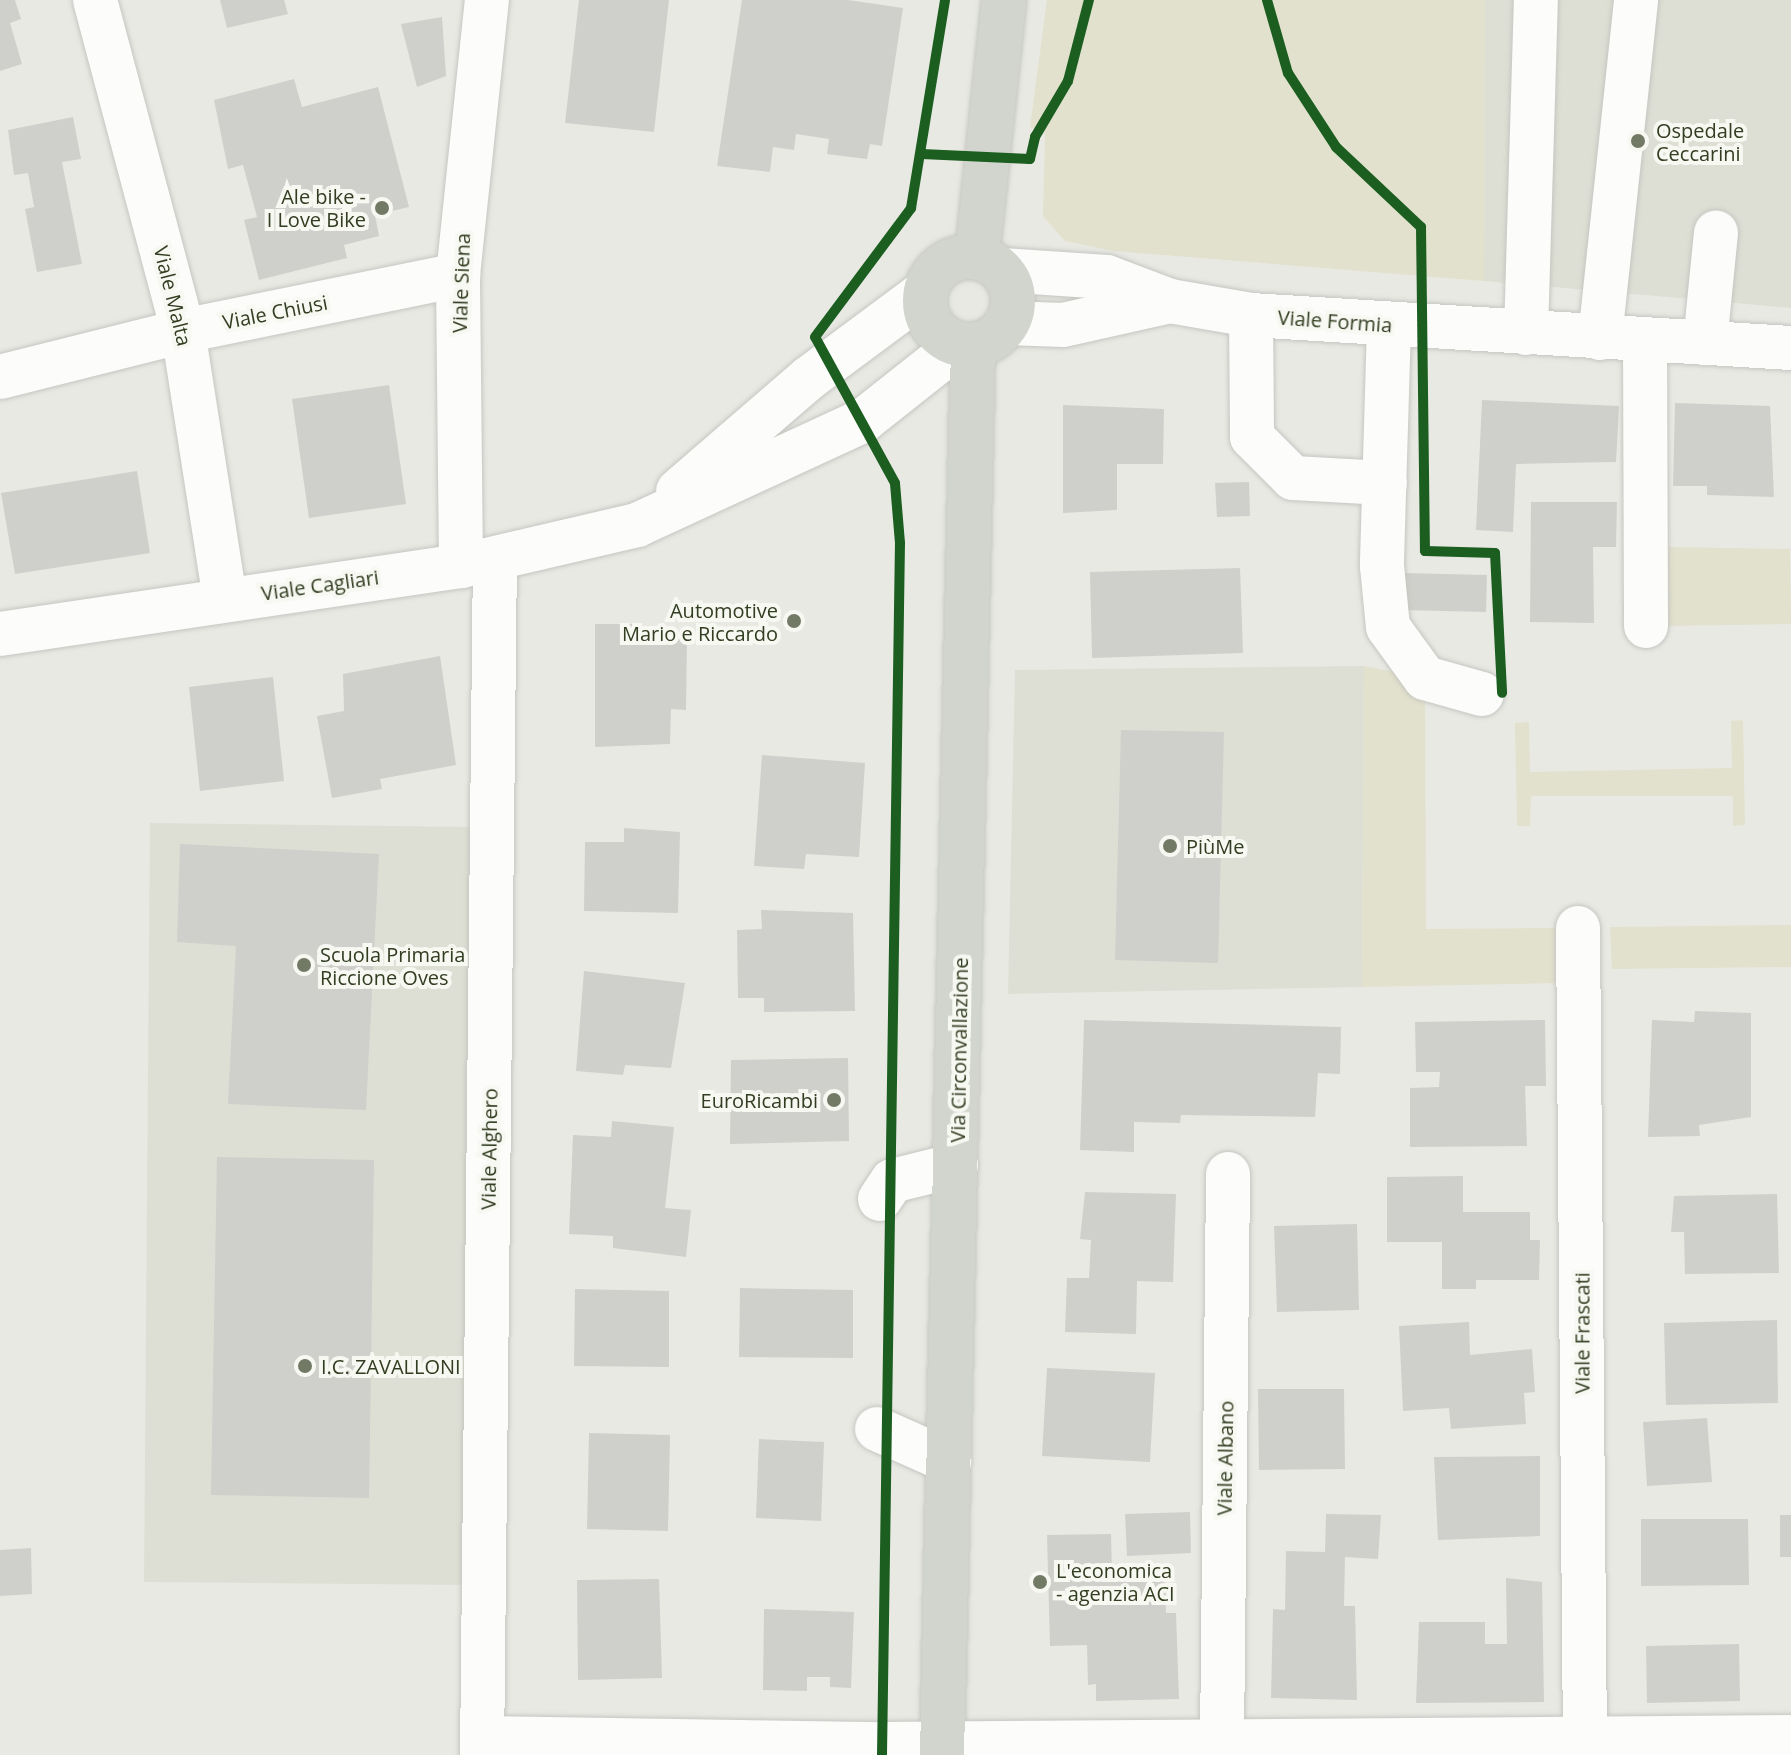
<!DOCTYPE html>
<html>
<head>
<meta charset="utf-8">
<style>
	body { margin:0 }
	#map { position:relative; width:1791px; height:1755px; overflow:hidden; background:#e9e9e4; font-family:"Open Sans",sans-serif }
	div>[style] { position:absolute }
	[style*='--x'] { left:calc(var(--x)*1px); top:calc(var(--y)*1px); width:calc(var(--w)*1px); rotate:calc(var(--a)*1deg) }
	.built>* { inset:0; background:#dddfd4 }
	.green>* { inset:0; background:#e2e1cd }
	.building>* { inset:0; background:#cfd0cb }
	.roads { filter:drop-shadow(0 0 2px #c5c6c1) drop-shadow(0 0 2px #c5c6c1) }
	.minor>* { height:44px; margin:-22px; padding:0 22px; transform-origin:22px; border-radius:22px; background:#fcfcfb }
	.major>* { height:44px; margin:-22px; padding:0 22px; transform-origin:22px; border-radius:22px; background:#d2d5cd }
	.major>.ring { margin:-22px; padding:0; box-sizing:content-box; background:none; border:44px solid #d2d5cd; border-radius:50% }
	.cycleway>* { height:10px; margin:-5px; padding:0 5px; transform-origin:5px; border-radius:5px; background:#1b5e20 }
	.dots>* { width:22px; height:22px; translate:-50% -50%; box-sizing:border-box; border:4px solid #f7f8f2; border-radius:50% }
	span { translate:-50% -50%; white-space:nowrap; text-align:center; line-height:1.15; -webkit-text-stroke:8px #f7f8f2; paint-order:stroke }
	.poi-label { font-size:20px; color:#323d21 }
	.left { translate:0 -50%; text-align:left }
	.right { translate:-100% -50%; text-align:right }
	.street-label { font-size:20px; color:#323d21 }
</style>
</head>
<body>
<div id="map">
	<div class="built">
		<i style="clip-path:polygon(1485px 0,1791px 0,1791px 308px,1484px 281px)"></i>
		<i style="clip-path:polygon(1364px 666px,1362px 987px,1008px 994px,1015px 670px)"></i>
		<i style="clip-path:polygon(150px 823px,470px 827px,464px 1585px,144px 1582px)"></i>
	</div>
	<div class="green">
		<i style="clip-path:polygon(1047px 0,1485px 0,1484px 281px,1114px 251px,1065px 241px,1043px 216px,1045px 134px,1030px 127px)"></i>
		<i style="clip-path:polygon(1663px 547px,1790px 549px,1791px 624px,1665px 626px)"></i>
		<i style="clip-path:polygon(1364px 666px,1425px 678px,1426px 929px,1558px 928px,1559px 983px,1362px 987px)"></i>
		<i style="clip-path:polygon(1743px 720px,1745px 825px,1733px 826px,1733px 796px,1531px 796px,1530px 826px,1517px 826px,1515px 723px,1529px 722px,1530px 772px,1732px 768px,1731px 721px)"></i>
		<i style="clip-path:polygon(1791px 925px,1791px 967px,1612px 969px,1610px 927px)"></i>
	</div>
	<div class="building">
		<i style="clip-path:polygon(0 0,15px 0,21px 19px,10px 23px,22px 64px,0 71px)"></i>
		<i style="clip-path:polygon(220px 0,284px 0,288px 14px,227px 28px)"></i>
		<i style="clip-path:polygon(579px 0,669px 0,654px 132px,565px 123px)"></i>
		<i style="clip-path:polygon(742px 0,848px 0,903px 8px,882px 146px,870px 144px,867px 159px,827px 154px,829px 139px,796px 134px,794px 150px,773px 147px,770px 172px,717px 166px)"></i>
		<i style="clip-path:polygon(442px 17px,446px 76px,417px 87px,401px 24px)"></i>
		<i style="clip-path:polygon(294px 79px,302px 107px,378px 87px,409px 207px,375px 215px,379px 236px,344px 245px,347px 258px,259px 280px,244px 220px,257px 217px,243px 165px,228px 169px,214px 100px)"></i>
		<i style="clip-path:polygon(73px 117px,81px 159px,62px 162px,82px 264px,37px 272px,25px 209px,34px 207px,28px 173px,14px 175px,8px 130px)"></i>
		<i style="clip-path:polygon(389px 385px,406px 504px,309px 518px,292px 399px)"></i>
		<i style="clip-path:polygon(1482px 400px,1619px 406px,1616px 462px,1516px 464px,1513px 532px,1476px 530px)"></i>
		<i style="clip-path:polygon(1675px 403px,1770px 406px,1774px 497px,1707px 495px,1707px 486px,1673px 486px)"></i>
		<i style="clip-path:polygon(1063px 405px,1164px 409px,1163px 464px,1117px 464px,1117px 510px,1063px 513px)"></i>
		<i style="clip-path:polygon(137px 471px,150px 553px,15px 574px,1px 493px)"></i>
		<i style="clip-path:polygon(1249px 482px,1250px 516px,1217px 517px,1215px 483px)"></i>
		<i style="clip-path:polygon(1531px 502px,1617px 502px,1616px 547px,1593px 547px,1594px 623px,1530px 622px)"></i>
		<i style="clip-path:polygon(1240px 568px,1243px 653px,1092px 658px,1090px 572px)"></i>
		<i style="clip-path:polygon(1403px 573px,1487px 575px,1486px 612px,1402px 610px)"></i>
		<i style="clip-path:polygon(595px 624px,633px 624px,633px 634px,687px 635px,686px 710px,671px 709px,670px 744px,595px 747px)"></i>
		<i style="clip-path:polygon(440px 656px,456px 765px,380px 779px,382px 789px,332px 798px,317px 716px,344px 711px,343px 674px)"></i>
		<i style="clip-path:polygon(273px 677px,284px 781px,200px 791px,189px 687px)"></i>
		<i style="clip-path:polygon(1121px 730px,1224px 732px,1218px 963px,1115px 960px)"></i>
		<i style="clip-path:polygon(762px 755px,865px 763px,859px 857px,806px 854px,804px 869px,754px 866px)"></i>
		<i style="clip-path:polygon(624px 828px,680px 832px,678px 913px,584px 911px,585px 842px,624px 842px)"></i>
		<i style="clip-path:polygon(180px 844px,379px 854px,366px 1110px,228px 1104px,236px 946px,177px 942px)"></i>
		<i style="clip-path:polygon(761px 910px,853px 913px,855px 1011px,764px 1012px,764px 998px,738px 998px,737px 930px,762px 929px)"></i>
		<i style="clip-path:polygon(584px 971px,685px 983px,671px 1068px,625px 1065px,623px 1075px,576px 1071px)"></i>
		<i style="clip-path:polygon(1695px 1011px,1751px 1013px,1751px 1117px,1699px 1125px,1700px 1136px,1648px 1137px,1652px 1020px,1694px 1022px)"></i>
		<i style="clip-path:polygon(1084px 1020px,1341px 1027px,1340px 1074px,1318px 1073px,1315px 1117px,1181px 1115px,1180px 1123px,1134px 1122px,1134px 1152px,1080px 1150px)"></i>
		<i style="clip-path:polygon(1545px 1020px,1546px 1086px,1525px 1086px,1527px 1146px,1410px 1147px,1410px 1088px,1439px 1087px,1440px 1072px,1416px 1072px,1415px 1022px)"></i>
		<i style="clip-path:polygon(848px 1058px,849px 1141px,730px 1144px,731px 1060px)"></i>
		<i style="clip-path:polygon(612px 1121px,674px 1127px,665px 1208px,691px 1210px,686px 1257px,613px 1248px,613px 1236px,569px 1234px,573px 1135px,611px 1137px)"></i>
		<i style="clip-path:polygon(217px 1157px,374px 1160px,369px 1498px,211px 1495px)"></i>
		<i style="clip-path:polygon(1463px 1176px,1463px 1212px,1530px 1212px,1530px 1240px,1540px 1240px,1539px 1280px,1476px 1280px,1476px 1289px,1442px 1289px,1442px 1242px,1387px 1242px,1387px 1177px)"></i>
		<i style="clip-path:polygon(1085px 1192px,1176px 1194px,1173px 1282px,1137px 1281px,1136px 1334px,1065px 1332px,1067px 1278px,1089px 1278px,1091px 1240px,1080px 1239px)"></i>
		<i style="clip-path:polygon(1777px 1194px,1779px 1273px,1685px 1274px,1684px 1232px,1671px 1232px,1674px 1196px)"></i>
		<i style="clip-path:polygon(1357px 1224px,1359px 1310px,1277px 1312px,1274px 1226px)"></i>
		<i style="clip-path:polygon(740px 1288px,853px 1290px,853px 1358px,739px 1357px)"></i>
		<i style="clip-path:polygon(575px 1289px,669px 1291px,669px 1367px,574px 1366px)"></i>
		<i style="clip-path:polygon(1777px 1320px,1778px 1403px,1666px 1405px,1664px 1323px)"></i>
		<i style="clip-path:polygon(1469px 1322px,1470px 1355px,1532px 1349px,1535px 1392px,1524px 1393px,1526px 1424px,1451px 1429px,1449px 1408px,1403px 1411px,1399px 1326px)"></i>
		<i style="clip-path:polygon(1047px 1368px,1155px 1373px,1150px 1462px,1042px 1456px)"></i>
		<i style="clip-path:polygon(1258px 1389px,1344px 1389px,1345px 1469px,1259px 1470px)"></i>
		<i style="clip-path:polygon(1707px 1418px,1712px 1482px,1647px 1486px,1643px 1422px)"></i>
		<i style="clip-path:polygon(589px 1433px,670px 1435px,668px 1531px,587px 1529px)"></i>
		<i style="clip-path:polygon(759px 1439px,824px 1442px,821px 1521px,756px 1518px)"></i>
		<i style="clip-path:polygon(1540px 1456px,1540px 1536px,1438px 1540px,1434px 1457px)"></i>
		<i style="clip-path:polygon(1190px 1512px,1191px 1553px,1127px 1556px,1125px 1514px)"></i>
		<i style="clip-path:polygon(1326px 1514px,1381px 1515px,1378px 1559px,1345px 1557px,1344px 1606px,1355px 1606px,1357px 1700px,1271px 1698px,1273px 1609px,1285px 1610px,1286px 1551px,1325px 1552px)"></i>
		<i style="clip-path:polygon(1780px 1515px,1791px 1515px,1791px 1557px,1780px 1557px)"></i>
		<i style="clip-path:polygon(1641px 1519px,1748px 1519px,1749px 1585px,1641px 1586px)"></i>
		<i style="clip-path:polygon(1111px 1534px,1112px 1573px,1165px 1572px,1166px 1613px,1176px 1613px,1179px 1699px,1096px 1701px,1096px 1684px,1088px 1685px,1087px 1645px,1050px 1646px,1047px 1535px)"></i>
		<i style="clip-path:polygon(31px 1548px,32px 1594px,0 1596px,0 1550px)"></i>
		<i style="clip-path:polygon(1506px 1578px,1542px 1582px,1544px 1702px,1416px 1703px,1419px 1622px,1485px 1622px,1485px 1644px,1507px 1644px)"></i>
		<i style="clip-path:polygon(659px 1579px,662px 1678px,578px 1680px,577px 1580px)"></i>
		<i style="clip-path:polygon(764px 1609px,854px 1612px,851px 1688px,830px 1687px,830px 1677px,807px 1677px,807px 1691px,763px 1690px)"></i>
		<i style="clip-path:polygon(1739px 1644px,1740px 1701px,1647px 1703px,1646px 1646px)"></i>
	</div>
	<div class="roads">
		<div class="minor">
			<i style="--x:95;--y:0;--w:342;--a:75.1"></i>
			<i style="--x:183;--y:331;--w:270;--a:81.1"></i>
			<i style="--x:1002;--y:270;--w:105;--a:3.8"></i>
			<i style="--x:1107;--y:277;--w:67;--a:20.9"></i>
			<i style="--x:1170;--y:301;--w:82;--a:9.8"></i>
			<i style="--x:1251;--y:315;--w:541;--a:3.5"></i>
			<i style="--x:1251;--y:315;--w:122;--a:89.5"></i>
			<i style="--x:1252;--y:437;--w:58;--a:45"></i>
			<i style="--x:1293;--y:478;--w:92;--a:3.1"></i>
			<i style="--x:1007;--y:323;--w:56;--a:2"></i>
			<i style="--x:1063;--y:325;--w:110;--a:-12.6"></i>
			<i style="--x:1389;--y:325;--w:241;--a:91.7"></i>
			<i style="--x:1382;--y:566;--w:61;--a:84.4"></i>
			<i style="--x:1388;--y:627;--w:63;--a:54"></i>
			<i style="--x:1425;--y:678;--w:59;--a:15.7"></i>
			<i style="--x:1526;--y:333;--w:333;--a:-88.3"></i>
			<i style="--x:1600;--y:338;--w:340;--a:-83.9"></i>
			<i style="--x:1645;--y:340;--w:286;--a:89.8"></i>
			<i style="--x:1705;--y:343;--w:111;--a:-84.3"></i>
			<i style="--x:0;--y:377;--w:189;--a:-14.1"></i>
			<i style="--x:183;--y:331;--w:281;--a:-11.5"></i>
			<i style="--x:678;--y:491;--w:173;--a:-40.8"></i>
			<i style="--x:809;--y:378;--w:144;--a:-36.6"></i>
			<i style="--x:461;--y:566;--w:291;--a:-90.6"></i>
			<i style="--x:458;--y:275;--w:277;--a:-84"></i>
			<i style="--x:0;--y:634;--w:466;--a:-8.4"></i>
			<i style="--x:461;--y:566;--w:181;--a:-13.1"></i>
			<i style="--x:637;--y:525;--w:250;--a:-24.8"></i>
			<i style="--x:864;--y:420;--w:122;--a:-38.4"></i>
			<i style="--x:1578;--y:928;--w:811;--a:89.51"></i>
			<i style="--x:880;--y:1199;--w:22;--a:-56"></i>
			<i style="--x:892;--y:1181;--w:66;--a:-14"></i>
			<i style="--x:877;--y:1429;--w:79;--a:24"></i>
			<i style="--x:483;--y:1738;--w:400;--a:0.9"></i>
			<i style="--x:883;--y:1744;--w:908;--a:-0.44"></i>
			<i style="--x:1222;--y:1741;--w:567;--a:-89.39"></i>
			<i style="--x:482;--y:1755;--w:1196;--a:-89.38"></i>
		</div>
		<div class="major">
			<i class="ring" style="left:925px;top:257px;width:44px;height:44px"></i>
			<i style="--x:977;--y:257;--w:258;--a:-84"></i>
			<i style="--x:942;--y:1755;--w:1410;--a:-88.74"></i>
		</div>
	</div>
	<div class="cycleway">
		<i style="--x:1267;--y:0;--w:76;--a:74"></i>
		<i style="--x:1288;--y:73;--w:88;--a:57"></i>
		<i style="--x:1336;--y:147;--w:117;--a:43.3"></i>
		<i style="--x:1421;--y:227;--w:324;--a:89.3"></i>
		<i style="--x:1425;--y:551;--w:70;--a:1.6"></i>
		<i style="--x:1495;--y:553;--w:140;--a:87.1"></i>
		<i style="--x:922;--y:154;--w:108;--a:2.7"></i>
		<i style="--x:1030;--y:159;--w:23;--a:-77"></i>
		<i style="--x:1035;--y:137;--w:65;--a:-59.5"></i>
		<i style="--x:1068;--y:81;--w:84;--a:-75.5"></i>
		<i style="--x:882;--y:1755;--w:1212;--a:-89.15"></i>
		<i style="--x:900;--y:543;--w:60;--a:-94.8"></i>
		<i style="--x:895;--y:483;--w:166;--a:-118.7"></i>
		<i style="--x:815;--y:337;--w:161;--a:-53.3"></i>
		<i style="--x:911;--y:208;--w:211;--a:-80.7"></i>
	</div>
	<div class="dots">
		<i style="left:1638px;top:141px;background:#727965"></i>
		<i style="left:382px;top:208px;background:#727965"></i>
		<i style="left:794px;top:621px;background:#727965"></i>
		<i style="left:1170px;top:846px;background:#727965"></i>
		<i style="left:304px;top:965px;background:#727965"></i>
		<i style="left:834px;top:1100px;background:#727965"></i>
		<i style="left:305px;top:1366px;background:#727965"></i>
		<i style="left:1040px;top:1582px;background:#727965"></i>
	</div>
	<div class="poi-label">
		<span class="left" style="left:1656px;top:142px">Ospedale<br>Ceccarini</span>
		<span class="right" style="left:366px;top:208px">Ale bike -<br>I Love Bike</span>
		<span class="right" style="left:778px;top:622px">Automotive<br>Mario e Riccardo</span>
		<span class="left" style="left:1186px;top:846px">PiùMe</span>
		<span class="left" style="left:320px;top:966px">Scuola Primaria<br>Riccione Oves</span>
		<span class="right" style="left:818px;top:1100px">EuroRicambi</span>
		<span class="left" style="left:321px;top:1366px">I.C. ZAVALLONI</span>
		<span class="left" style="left:1056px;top:1582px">L'economica<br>- agenzia ACI</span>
	</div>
	<div class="street-label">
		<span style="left:461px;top:283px;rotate:-88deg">Viale Siena</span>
		<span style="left:173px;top:296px;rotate:76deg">Viale Malta</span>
		<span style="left:275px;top:312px;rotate:-11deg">Viale Chiusi</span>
		<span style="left:1335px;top:321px;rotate:4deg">Viale Formia</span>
		<span style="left:320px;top:585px;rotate:-8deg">Viale Cagliari</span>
		<span style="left:959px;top:1050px;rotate:-89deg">Via Circonvallazione</span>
		<span style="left:489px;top:1149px;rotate:-89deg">Viale Alghero</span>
		<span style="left:1582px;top:1333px;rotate:-90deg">Viale Frascati</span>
		<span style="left:1225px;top:1458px;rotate:-89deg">Viale Albano</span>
	</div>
</div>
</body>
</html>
